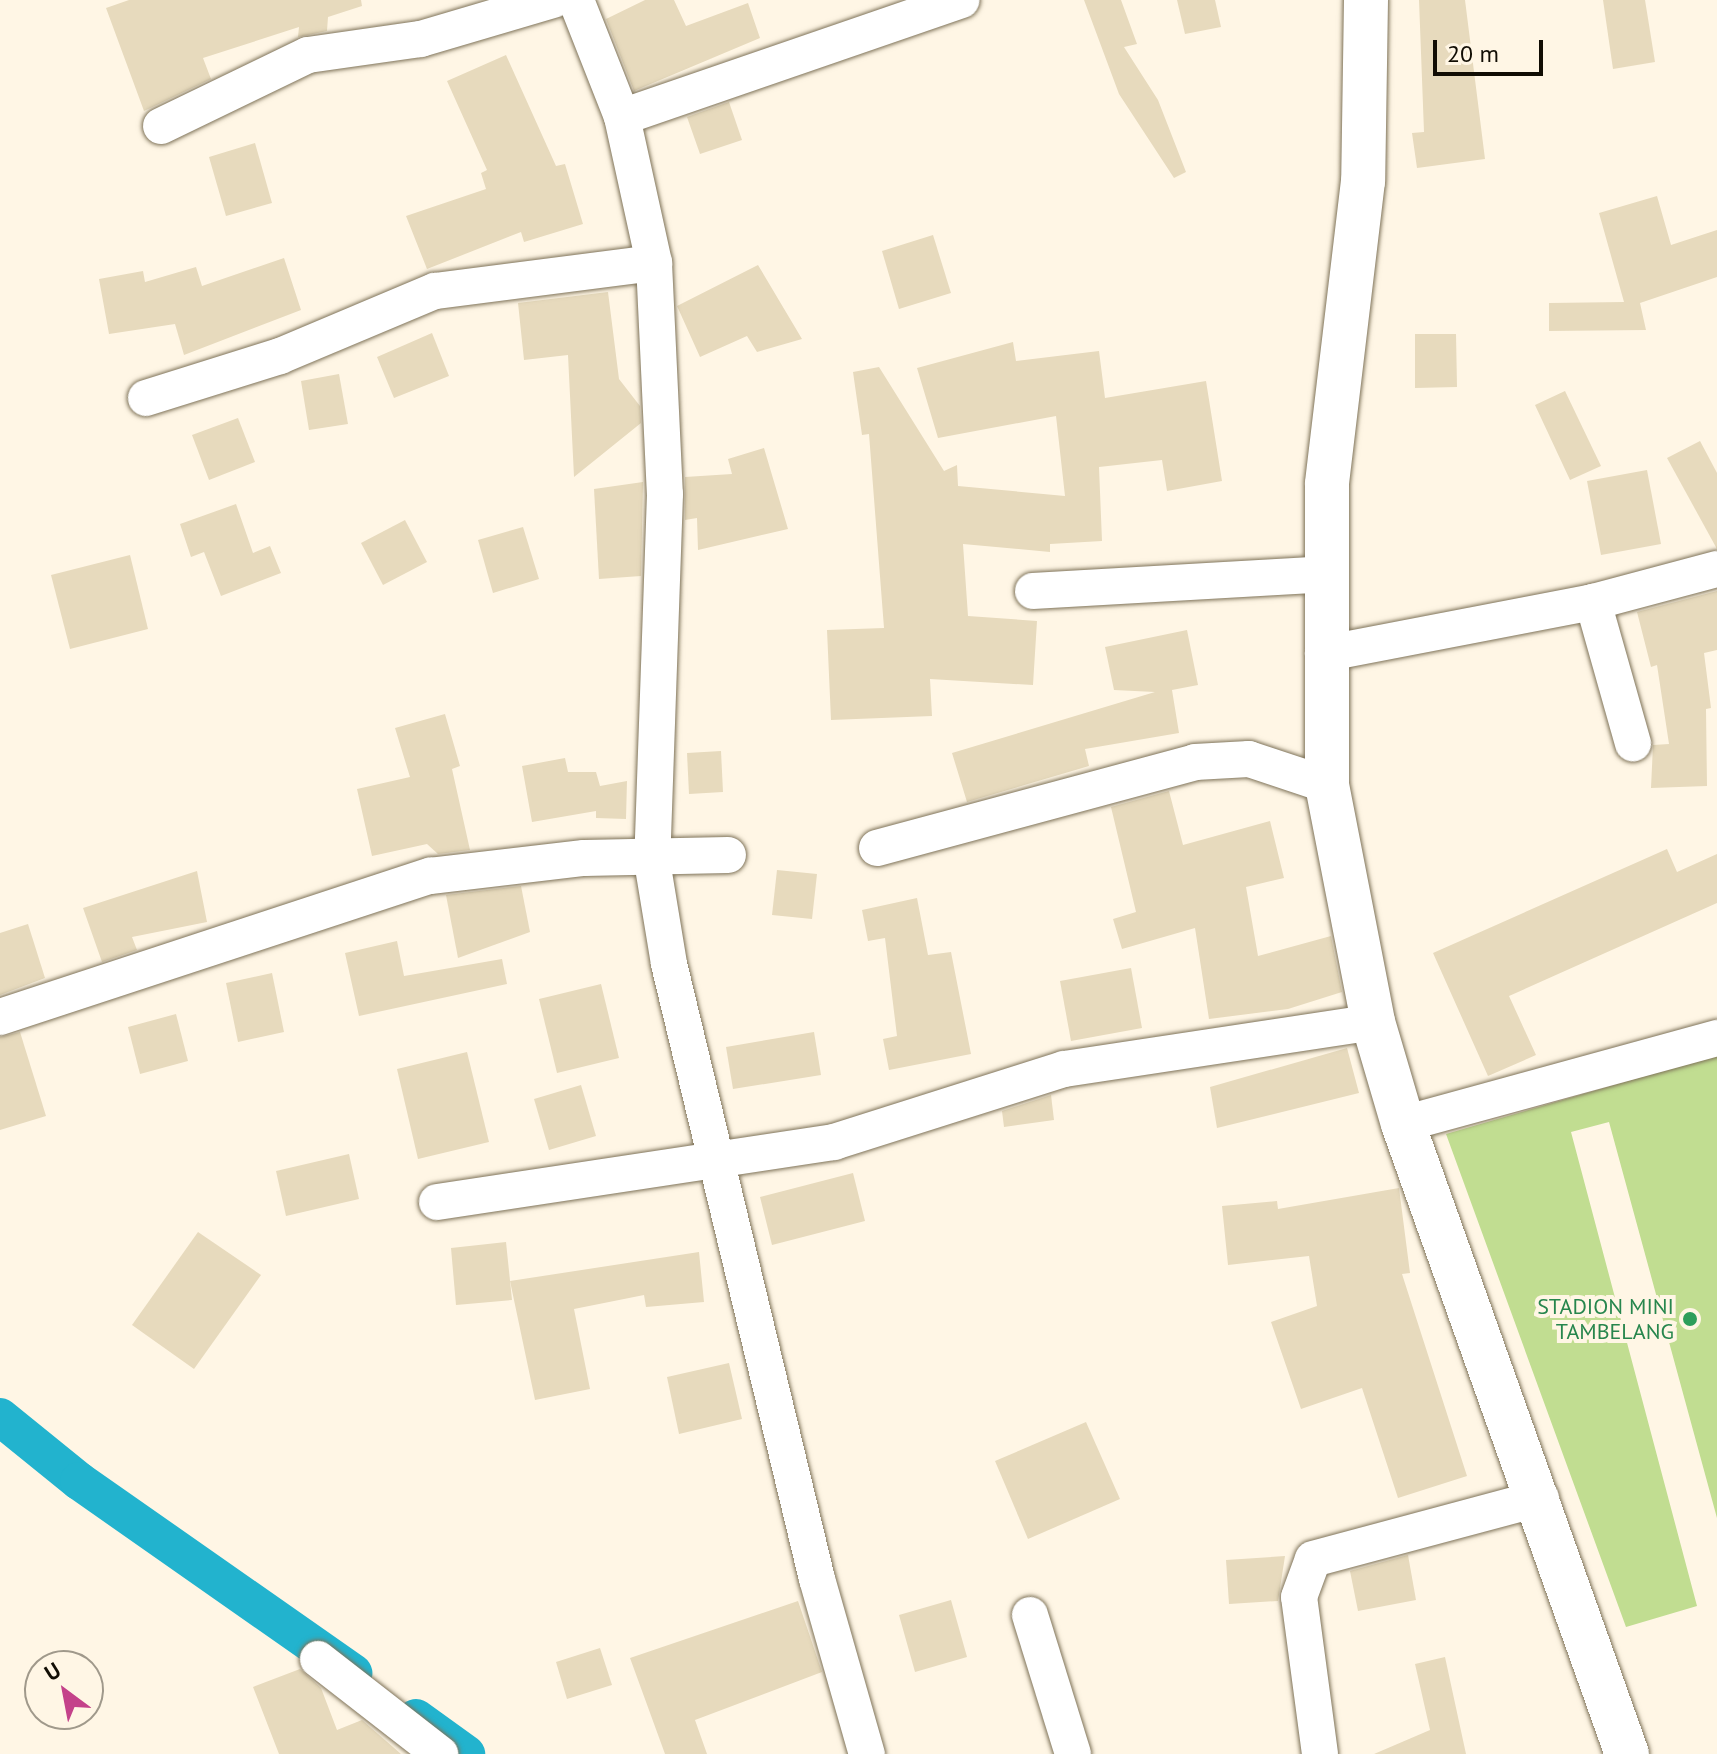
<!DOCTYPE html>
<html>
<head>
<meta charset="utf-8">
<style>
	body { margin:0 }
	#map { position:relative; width:1717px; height:1754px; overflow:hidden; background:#fff6e5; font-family:"PT Sans",sans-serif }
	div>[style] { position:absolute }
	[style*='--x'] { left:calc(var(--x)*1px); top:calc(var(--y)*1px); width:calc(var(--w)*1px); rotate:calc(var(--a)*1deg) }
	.green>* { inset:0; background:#c1dd91 }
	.canal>* { height:38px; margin:-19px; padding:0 19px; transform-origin:19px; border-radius:19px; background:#22b3ce }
	.building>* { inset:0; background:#e7dabd }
	.roads { filter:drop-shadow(0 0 2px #7f7359) drop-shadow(0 0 2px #7f7359) }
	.minor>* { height:36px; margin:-18px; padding:0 18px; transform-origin:18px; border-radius:18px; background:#fff }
	.tertiary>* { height:44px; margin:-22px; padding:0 22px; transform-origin:22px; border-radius:22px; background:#fff }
	.dots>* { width:22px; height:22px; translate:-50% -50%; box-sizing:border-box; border:4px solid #fff6e5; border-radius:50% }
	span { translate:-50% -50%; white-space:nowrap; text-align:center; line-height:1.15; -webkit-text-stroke:8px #fff6e5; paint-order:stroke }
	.leisure-label { font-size:22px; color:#27864d }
	.right { translate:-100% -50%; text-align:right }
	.north { position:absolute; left:24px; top:1650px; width:80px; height:80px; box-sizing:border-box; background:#fff6e5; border:2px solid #a0998b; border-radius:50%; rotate:328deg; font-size:22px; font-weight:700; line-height:32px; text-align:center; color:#110d04 }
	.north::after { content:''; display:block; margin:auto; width:28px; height:36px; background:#c4428a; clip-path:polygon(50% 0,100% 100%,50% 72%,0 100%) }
	.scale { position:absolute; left:1433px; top:40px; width:110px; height:36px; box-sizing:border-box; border:4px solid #110d04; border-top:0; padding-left:10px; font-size:24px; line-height:28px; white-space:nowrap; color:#110d04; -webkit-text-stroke:6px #fff6e5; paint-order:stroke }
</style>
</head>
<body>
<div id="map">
	<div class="green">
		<i style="clip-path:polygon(1717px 1055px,1717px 1518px,1609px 1122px,1571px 1132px,1697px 1606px,1626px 1627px,1446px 1134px)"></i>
	</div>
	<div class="canal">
		<i style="--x:0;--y:1417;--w:102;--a:39"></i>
		<i style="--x:79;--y:1481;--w:335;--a:35"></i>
		<i style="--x:416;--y:1718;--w:62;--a:35.8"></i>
	</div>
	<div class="building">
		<i style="clip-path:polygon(129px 0,361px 0,362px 6px,328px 17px,327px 31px,298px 37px,299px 27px,203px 58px,211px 79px,144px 111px,106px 8px)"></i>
		<i style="clip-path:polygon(645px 0,674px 0,686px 26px,748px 3px,760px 38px,634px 91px,606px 19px)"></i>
		<i style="clip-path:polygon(1084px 0,1121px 0,1137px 44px,1124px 47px,1158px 100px,1186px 172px,1174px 178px,1119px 94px)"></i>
		<i style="clip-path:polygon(1177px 0,1215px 0,1221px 27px,1185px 34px)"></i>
		<i style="clip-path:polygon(1419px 0,1465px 0,1485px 159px,1417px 168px,1412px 133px,1424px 132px)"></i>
		<i style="clip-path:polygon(1603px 0,1645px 0,1655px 62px,1613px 69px)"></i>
		<i style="clip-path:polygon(506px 55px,556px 166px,565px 164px,583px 224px,524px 242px,521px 232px,427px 269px,406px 216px,486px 189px,481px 173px,487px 170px,447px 81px)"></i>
		<i style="clip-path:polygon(729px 102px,742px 140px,700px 154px,687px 117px)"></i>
		<i style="clip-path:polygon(255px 143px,272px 203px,226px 216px,209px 157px)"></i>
		<i style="clip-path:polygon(1657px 196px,1671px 245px,1717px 230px,1717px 277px,1640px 303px,1646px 330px,1549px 331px,1549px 303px,1624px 302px,1599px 213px)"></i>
		<i style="clip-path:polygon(933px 235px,951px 293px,899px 309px,882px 251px)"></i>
		<i style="clip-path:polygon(284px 258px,301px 310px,184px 355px,175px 324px,109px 334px,99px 279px,143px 271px,145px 282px,196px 267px,202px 286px)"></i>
		<i style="clip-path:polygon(758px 265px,802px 339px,757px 352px,747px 336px,700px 357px,677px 306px)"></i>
		<i style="clip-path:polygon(608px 292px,619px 379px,640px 406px,641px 423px,574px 477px,568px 355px,524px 360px,518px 303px)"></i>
		<i style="clip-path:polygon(432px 333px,449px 376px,394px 398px,377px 357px)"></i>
		<i style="clip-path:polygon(1415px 334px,1456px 334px,1457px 387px,1415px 388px)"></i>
		<i style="clip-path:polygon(1013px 342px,1016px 361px,1099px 351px,1105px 398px,1206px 381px,1222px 481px,1167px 491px,1162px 460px,1099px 467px,1102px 541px,1050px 544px,1050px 552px,963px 544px,968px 616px,1037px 621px,1033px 685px,930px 679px,932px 716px,831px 720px,827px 630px,884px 628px,869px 434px,862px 435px,853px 372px,879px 367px,944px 471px,957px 465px,958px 486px,1065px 496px,1056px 416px,938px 438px,917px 368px)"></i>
		<i style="clip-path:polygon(339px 374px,348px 424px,309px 430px,301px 381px)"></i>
		<i style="clip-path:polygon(1565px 391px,1601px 466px,1570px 480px,1535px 405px)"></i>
		<i style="clip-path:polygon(238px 418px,255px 462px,209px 480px,192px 435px)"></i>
		<i style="clip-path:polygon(1700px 441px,1717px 473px,1717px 549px,1667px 458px)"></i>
		<i style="clip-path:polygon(764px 448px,788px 529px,698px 550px,697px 518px,685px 520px,685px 477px,732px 474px,728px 459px)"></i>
		<i style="clip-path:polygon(1647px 470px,1661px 544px,1601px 555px,1587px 481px)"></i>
		<i style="clip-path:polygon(643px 482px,641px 576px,599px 579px,594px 489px)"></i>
		<i style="clip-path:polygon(236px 504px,253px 553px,270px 546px,281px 573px,221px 596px,204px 552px,191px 557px,180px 524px)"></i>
		<i style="clip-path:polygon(405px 520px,427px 562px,383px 585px,361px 543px)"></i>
		<i style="clip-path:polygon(523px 527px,539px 579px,493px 593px,478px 540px)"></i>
		<i style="clip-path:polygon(130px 555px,148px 629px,70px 649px,51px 575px)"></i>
		<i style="clip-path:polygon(1717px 591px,1717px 650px,1704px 653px,1711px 708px,1706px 709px,1707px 786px,1651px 788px,1653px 745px,1669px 744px,1657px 665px,1651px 667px,1637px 612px)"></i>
		<i style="clip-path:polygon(1187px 630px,1198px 685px,1172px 690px,1179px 733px,1085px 749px,1089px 766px,967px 802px,952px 753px,1155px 692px,1114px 690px,1105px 647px)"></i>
		<i style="clip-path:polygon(445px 714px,460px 766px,452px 769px,470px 850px,438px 854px,427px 844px,372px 856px,357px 789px,410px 777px,395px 728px)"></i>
		<i style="clip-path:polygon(721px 751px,723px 792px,689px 794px,687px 753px)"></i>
		<i style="clip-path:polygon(565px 758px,568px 772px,596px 772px,600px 786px,627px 781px,626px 819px,596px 818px,596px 811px,532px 822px,522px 766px)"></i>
		<i style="clip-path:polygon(1169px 791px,1183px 845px,1270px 821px,1284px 878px,1246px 887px,1258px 956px,1331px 936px,1342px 992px,1288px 1009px,1209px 1019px,1195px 928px,1122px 949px,1113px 919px,1136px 912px,1111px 807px)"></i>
		<i style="clip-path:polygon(1667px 849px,1677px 872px,1717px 854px,1717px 903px,1509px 996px,1536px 1055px,1488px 1076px,1433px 953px)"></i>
		<i style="clip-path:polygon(777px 870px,817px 874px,812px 919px,772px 915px)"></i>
		<i style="clip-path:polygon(197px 871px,207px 922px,132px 937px,137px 950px,102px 962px,83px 908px)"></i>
		<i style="clip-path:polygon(521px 886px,530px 932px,458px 958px,446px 895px)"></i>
		<i style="clip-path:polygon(917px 898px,928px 955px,951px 952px,971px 1054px,889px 1070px,883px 1039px,897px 1036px,885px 938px,868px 941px,862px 910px)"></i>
		<i style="clip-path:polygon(28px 924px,45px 978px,0 995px,0 933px)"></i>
		<i style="clip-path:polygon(397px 941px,404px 976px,502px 959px,507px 984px,359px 1016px,345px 953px)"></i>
		<i style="clip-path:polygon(1131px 968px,1142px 1028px,1071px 1041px,1060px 981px)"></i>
		<i style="clip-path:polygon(272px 973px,284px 1032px,238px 1042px,226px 983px)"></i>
		<i style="clip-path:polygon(601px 984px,619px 1058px,557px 1073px,539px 999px)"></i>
		<i style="clip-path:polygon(176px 1014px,188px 1061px,140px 1074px,128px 1027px)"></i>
		<i style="clip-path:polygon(20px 1032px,46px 1116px,0 1130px,0 1037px)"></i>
		<i style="clip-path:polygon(814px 1032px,821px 1075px,733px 1089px,726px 1047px)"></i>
		<i style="clip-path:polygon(1347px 1048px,1359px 1093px,1217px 1128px,1210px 1087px)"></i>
		<i style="clip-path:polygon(467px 1052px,489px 1142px,418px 1159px,397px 1069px)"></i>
		<i style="clip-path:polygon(581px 1085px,596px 1136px,549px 1150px,534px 1099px)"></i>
		<i style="clip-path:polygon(1051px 1095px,1054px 1120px,1004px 1127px,1002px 1111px)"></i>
		<i style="clip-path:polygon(349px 1154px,359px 1199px,286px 1216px,276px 1171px)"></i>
		<i style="clip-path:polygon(853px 1173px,865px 1221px,772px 1245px,760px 1197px)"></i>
		<i style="clip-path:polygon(1399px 1188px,1410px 1273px,1402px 1274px,1467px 1476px,1398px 1498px,1362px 1388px,1301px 1409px,1271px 1322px,1317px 1306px,1309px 1256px,1228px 1265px,1222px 1206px,1277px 1201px,1278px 1209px)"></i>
		<i style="clip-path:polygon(198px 1232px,261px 1275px,194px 1369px,132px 1325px)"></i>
		<i style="clip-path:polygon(506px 1242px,512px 1300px,456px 1305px,451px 1248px)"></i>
		<i style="clip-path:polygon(699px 1252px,704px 1302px,646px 1307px,644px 1295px,574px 1309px,590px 1389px,535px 1400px,510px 1281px)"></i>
		<i style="clip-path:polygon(729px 1363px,742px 1419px,679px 1434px,667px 1377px)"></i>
		<i style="clip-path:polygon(1086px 1422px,1120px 1499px,1028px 1539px,995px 1461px)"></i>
		<i style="clip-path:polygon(1408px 1555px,1416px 1600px,1358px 1611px,1350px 1571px)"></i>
		<i style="clip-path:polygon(1285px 1556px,1278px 1601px,1229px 1604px,1226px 1560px)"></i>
		<i style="clip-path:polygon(951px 1600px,967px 1657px,915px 1672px,899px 1615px)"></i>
		<i style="clip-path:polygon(798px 1601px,822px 1672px,695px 1720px,707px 1754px,665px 1754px,630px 1658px)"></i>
		<i style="clip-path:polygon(600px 1648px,612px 1685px,567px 1699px,556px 1662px)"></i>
		<i style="clip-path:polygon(1445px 1657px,1466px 1754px,1374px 1754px,1430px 1730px,1415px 1664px)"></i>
		<i style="clip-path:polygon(300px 1669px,321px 1688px,337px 1730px,362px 1720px,401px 1754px,279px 1754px,253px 1687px)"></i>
	</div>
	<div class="roads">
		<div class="minor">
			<i style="--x:576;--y:0;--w:126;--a:68.5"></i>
			<i style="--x:622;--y:117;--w:149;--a:77.6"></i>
			<i style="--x:654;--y:263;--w:231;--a:87.3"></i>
			<i style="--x:665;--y:494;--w:367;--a:92"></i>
			<i style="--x:652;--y:861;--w:104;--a:80.6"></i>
			<i style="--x:669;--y:964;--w:633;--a:76.47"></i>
			<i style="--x:817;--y:1579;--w:182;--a:74.1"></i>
			<i style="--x:622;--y:117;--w:359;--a:-19"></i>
			<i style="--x:161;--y:126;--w:163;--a:-25.8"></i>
			<i style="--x:308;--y:55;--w:114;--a:-8.1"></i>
			<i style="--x:421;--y:39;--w:138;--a:-16.5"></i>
			<i style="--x:146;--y:398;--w:140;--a:-17.4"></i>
			<i style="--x:280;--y:356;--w:168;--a:-22.8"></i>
			<i style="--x:435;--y:291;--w:221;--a:-7.3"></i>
			<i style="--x:1033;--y:591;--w:292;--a:-3.3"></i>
			<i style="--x:1593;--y:602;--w:147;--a:74.2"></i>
			<i style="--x:1323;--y:654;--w:275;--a:-10.9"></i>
			<i style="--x:1593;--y:602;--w:128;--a:-14.9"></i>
			<i style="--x:877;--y:848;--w:329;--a:-15.1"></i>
			<i style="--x:1195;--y:762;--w:54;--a:-3.2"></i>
			<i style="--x:1249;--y:759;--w:82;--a:18.4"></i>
			<i style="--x:0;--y:1017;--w:453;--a:-18.2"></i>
			<i style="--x:430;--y:876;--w:155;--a:-6.7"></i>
			<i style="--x:584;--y:858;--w:144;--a:-1.2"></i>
			<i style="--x:1403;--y:1124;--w:326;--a:-15.3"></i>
			<i style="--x:437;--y:1202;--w:402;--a:-8.6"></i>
			<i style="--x:834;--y:1142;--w:241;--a:-17.6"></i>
			<i style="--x:1064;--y:1069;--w:313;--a:-8.6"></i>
			<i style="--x:1030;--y:1615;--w:145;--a:72.8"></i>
			<i style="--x:318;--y:1659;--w:155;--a:37.9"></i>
			<i style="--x:1320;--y:1754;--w:158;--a:-97.6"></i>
			<i style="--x:1299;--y:1597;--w:40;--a:-69.8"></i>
			<i style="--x:1313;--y:1559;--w:236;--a:-15"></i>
		</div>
		<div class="tertiary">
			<i style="--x:1366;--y:0;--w:181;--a:90.9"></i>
			<i style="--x:1363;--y:181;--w:305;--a:96.8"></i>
			<i style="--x:1327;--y:484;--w:301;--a:90"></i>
			<i style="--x:1327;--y:785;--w:241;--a:79"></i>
			<i style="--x:1373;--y:1022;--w:106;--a:73.6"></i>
			<i style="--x:1403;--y:1124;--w:669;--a:70.43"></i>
		</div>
	</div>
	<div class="dots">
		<i style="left:1690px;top:1319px;background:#2e9e5b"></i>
	</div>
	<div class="leisure-label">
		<span class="right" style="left:1674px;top:1319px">STADION MINI<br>TAMBELANG</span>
	</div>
	<div class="north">U</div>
	<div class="scale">20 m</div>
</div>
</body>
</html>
